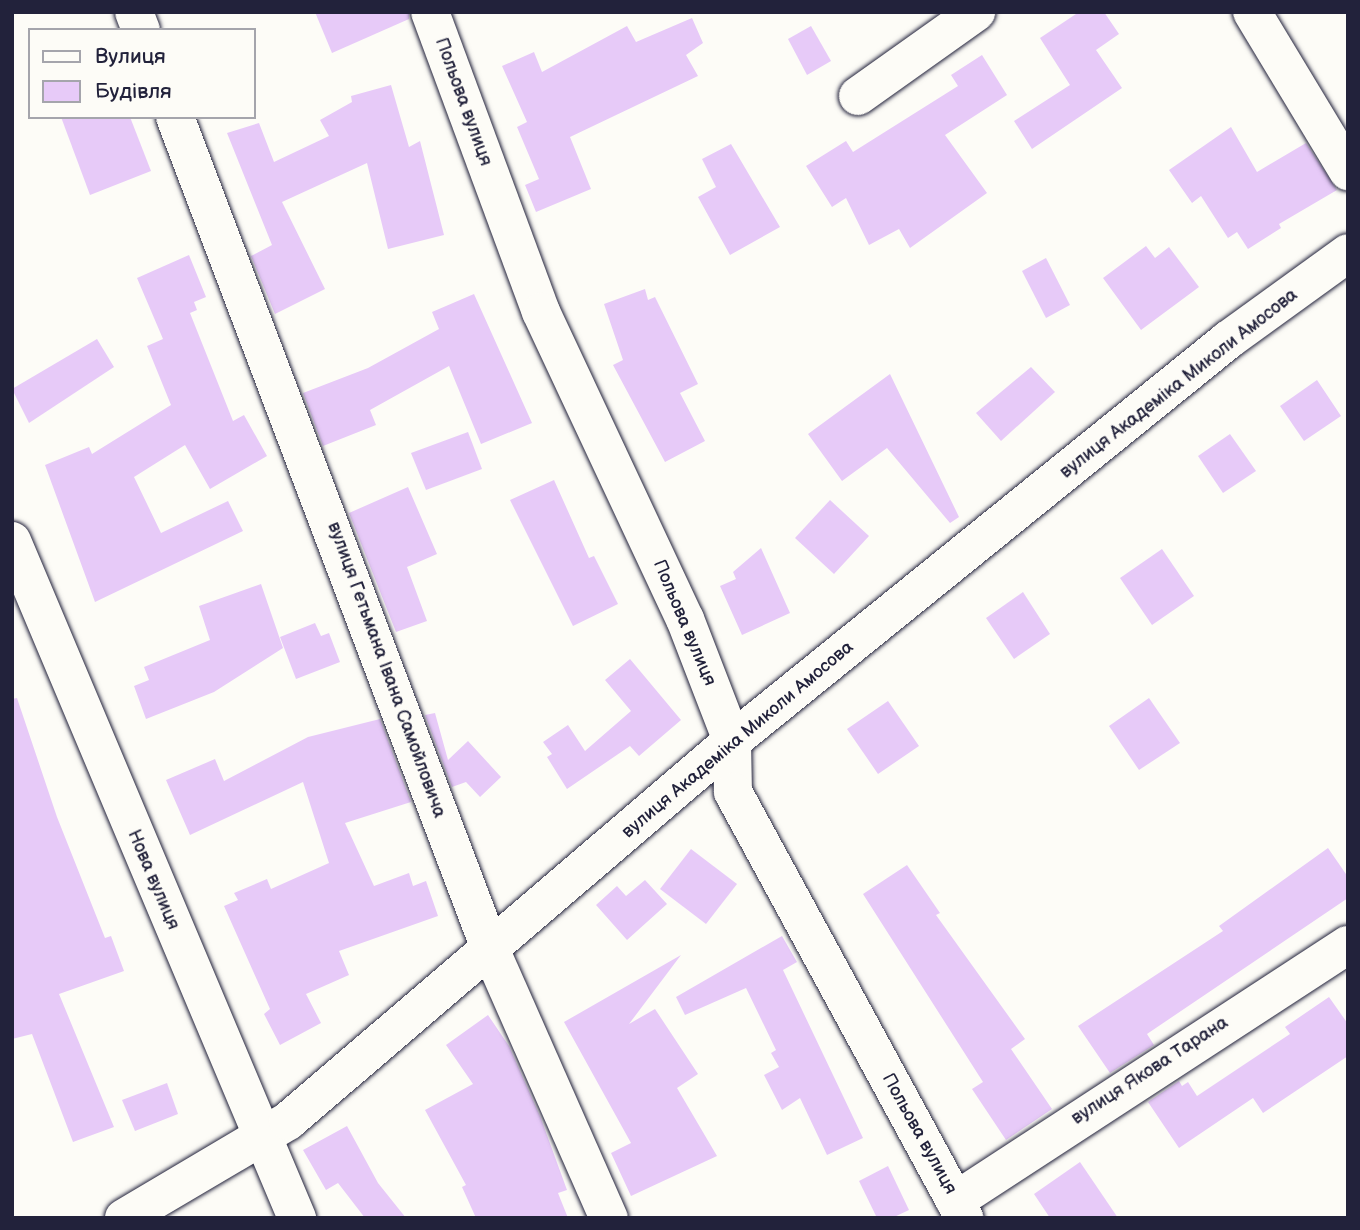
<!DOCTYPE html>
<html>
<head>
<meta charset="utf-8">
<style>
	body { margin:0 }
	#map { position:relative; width:1360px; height:1230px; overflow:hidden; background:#fdfcf7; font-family:"Balsamiq Sans",sans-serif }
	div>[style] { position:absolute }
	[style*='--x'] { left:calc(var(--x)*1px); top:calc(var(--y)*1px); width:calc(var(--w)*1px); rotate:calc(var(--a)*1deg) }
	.building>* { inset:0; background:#e7caf8 }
	.roads { filter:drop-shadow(0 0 2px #22223b) drop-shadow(0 0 2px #22223b) }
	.minor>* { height:38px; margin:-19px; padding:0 19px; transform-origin:19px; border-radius:19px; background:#fdfcf7 }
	span { translate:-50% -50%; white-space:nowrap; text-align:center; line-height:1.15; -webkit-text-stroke:5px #fdfcf7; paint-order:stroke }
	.street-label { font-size:18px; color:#22223b }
	.frame { position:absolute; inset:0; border:14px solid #22223b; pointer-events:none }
	.legend { position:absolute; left:28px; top:28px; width:228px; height:91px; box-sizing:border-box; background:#fdfcf7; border:2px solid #a5a5ac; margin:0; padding:9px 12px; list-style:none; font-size:21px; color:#22223b }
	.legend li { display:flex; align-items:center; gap:14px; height:35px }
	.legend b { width:35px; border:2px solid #a5a5ac }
</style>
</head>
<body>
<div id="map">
	<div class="building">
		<i style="clip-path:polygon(315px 12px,409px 12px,409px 19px,332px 53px)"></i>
		<i style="clip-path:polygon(1079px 12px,1104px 12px,1119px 34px,1096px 50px,1122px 88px,1032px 149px,1014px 121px,1070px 85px,1040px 38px)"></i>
		<i style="clip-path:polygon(692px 18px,703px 43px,686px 55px,698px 76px,570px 137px,591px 189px,536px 212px,525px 185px,539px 179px,517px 127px,527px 122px,502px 66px,534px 52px,542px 72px,627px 26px,636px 42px)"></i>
		<i style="clip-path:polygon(811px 26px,831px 61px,807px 75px,788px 39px)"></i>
		<i style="clip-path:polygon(982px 55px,1007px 95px,945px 135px,987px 193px,910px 248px,899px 229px,869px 245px,846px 198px,832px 207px,806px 166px,846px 141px,853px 152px,958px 86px,951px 75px)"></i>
		<i style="clip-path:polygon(391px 85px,409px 147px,420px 141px,444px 235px,388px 249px,367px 163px,282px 202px,325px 289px,275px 314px,251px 256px,272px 245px,227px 133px,259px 123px,274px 162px,329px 136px,320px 120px,352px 102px,351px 96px)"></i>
		<i style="clip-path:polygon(61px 117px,130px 117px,151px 171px,90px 195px)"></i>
		<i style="clip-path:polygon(1231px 127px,1257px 172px,1306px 143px,1337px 190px,1279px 224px,1281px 228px,1248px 249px,1237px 232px,1228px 238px,1201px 196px,1192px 203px,1169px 170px)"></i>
		<i style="clip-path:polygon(731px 144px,780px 227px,730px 255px,698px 197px,716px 187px,702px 159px)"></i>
		<i style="clip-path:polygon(1146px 246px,1155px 258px,1169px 247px,1199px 287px,1141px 330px,1103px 278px)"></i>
		<i style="clip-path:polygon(189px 255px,206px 297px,194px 302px,197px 310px,190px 313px,233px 421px,244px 415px,267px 456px,210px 489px,185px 445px,134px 477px,161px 533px,228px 501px,243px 531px,95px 602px,45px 465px,89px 447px,92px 454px,171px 405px,147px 346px,163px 339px,137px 278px)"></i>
		<i style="clip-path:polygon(1046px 258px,1070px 305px,1046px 318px,1022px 271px)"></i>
		<i style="clip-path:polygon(645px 289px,648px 300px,655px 297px,698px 384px,680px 393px,705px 441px,665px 462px,613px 365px,623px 360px,604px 304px)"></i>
		<i style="clip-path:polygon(474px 294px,532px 423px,481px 444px,449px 366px,370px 410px,376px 425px,323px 446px,303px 393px,368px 368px,439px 329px,432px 312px)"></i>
		<i style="clip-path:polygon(97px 339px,114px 367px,29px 423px,12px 389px)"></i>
		<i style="clip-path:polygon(1031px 367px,1055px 392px,1001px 441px,976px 413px)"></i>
		<i style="clip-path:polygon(890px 374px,959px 517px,950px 523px,887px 448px,842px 481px,808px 434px)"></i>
		<i style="clip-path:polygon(1317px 380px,1341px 416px,1304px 441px,1280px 406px)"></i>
		<i style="clip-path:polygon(468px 432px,482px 469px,426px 490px,411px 453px)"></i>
		<i style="clip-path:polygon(1230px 434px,1256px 471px,1223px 493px,1198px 456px)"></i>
		<i style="clip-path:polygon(554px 480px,589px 558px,594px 556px,618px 604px,573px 626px,510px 500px)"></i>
		<i style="clip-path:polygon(408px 487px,437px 554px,407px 567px,427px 621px,396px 632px,349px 513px)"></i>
		<i style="clip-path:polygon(830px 500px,869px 536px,834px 574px,795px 538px)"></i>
		<i style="clip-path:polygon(761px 548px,790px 613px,742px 635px,720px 586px,736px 579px,733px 572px)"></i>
		<i style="clip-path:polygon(1162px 549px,1194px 596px,1152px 625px,1120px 578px)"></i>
		<i style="clip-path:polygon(261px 584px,283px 648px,214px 692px,146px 719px,134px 686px,149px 680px,144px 667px,210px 640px,199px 606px)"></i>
		<i style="clip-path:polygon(1023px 592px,1050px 634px,1014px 659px,986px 618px)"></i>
		<i style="clip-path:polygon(315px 623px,321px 636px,329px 633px,340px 662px,296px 679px,280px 637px)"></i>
		<i style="clip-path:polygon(630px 659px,681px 720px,639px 756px,630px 746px,567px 789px,547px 757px,552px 754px,543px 742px,568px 725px,585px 751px,631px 711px,605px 680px)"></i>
		<i style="clip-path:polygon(17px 698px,57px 817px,105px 938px,111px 936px,124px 971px,59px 994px,114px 1127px,73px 1142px,32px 1034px,12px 1039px,12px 699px)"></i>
		<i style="clip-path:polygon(1149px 698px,1180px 743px,1139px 770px,1109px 726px)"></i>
		<i style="clip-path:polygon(888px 701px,919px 746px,878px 774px,847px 729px)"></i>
		<i style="clip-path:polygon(435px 713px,448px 760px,468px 741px,501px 777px,480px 797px,466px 782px,452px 787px,425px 715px)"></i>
		<i style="clip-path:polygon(380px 719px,411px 802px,345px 823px,374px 886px,409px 873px,413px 886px,426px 881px,438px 916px,339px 951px,349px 975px,306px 994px,321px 1023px,280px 1045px,264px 1014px,270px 1009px,224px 906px,238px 900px,234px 893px,267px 879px,271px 889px,329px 863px,303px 782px,190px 835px,166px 780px,215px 759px,224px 781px,308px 737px)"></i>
		<i style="clip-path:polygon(1328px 848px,1348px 877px,1348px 898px,1147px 1034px,1154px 1045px,1110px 1073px,1078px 1026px,1223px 931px,1219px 926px)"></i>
		<i style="clip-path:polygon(691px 849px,737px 884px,706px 924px,660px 889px)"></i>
		<i style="clip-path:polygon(907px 865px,940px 913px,936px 915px,1025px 1039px,1011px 1049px,1052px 1109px,1006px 1140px,972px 1089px,983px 1082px,863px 894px)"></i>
		<i style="clip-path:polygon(645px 880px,667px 904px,627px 940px,596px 905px,617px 886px,626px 896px)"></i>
		<i style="clip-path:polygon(782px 936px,797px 962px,783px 970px,863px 1138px,827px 1155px,800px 1098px,782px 1110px,764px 1075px,779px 1067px,771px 1053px,776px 1050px,746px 988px,685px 1015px,676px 997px)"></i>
		<i style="clip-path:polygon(681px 955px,629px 1024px,655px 1009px,698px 1074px,677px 1088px,717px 1156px,631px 1196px,611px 1153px,631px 1143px,564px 1022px)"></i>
		<i style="clip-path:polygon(1329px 997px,1348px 1024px,1348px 1056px,1263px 1113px,1253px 1098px,1179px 1148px,1148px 1102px,1179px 1081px,1182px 1086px,1188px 1082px,1197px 1096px,1290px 1034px,1285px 1027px)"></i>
		<i style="clip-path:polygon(488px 1015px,509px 1046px,540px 1116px,567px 1190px,558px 1193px,568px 1218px,476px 1218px,462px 1187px,466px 1185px,425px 1110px,473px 1084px,446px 1045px)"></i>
		<i style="clip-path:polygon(167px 1083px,178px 1114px,135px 1131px,122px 1100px)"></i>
		<i style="clip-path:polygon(347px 1126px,378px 1183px,406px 1218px,365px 1218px,338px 1183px,326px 1190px,303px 1150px)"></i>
		<i style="clip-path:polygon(1080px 1162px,1118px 1218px,1050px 1218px,1034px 1194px)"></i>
		<i style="clip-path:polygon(888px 1166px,909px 1210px,892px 1218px,877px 1218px,859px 1181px)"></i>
	</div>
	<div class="roads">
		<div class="minor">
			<i style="--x:134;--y:12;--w:19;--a:69"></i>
			<i style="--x:430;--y:12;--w:320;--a:69.7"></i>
			<i style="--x:541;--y:312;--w:339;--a:64.9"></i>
			<i style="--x:685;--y:619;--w:131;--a:68.9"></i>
			<i style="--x:732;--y:741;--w:51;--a:88.9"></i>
			<i style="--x:733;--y:792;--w:485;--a:61.5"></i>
			<i style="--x:1252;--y:12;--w:186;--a:58.9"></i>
			<i style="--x:858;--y:96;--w:145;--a:-35.4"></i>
			<i style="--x:175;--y:117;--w:892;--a:69.25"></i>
			<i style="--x:491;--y:951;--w:292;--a:66.2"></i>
			<i style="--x:12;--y:541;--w:735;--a:67.17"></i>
			<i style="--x:955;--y:1201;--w:469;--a:-33.1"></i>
			<i style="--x:124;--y:1218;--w:191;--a:-30.6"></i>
			<i style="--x:288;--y:1121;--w:584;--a:-40.56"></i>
			<i style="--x:732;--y:741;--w:638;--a:-38.95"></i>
			<i style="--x:1228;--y:340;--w:148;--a:-35.9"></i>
		</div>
	</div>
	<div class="street-label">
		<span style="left:463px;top:102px;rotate:70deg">Польова вулиця</span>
		<span style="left:1179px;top:384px;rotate:-38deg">вулиця Академіка Миколи Амосова</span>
		<span style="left:684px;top:623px;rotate:67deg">Польова вулиця</span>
		<span style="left:386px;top:670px;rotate:70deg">вулиця Гетьмана Івана Самойловича</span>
		<span style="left:738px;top:740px;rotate:-40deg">вулиця Академіка Миколи Амосова</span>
		<span style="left:153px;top:880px;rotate:67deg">Нова вулиця</span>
		<span style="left:1150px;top:1071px;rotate:-33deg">вулиця Якова Тарана</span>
		<span style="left:919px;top:1134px;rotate:61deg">Польова вулиця</span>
	</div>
	<div class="frame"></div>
	<ul class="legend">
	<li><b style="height:9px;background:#fdfcf7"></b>Вулиця</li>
	<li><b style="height:19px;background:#e7caf8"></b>Будівля</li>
	</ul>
</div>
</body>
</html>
